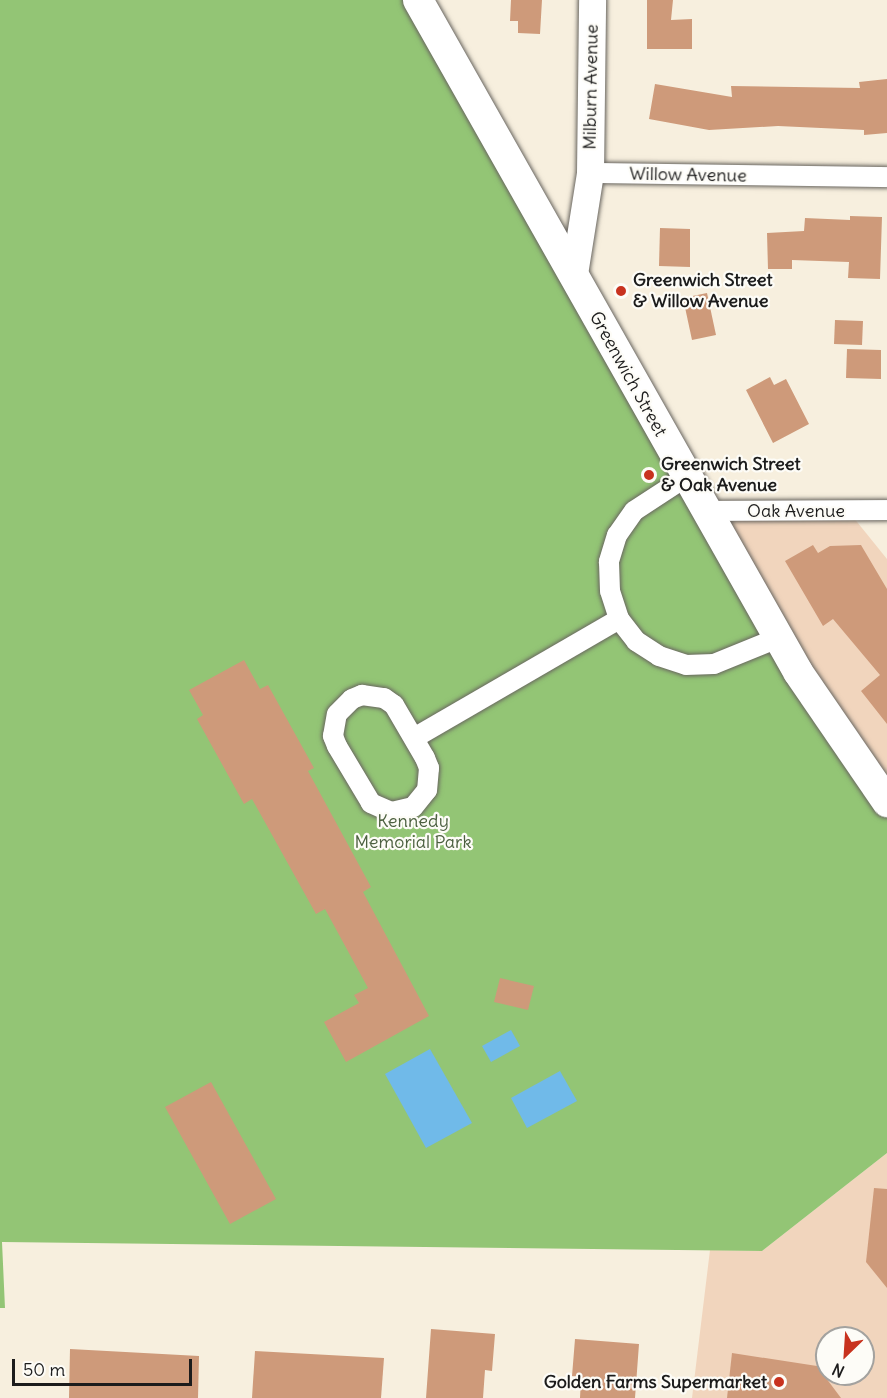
<!DOCTYPE html>
<html>
<head>
<meta charset="utf-8">
<style>
	body { margin:0 }
	#map { position:relative; width:887px; height:1398px; overflow:hidden; background:#f7efde; font-family:Delius,sans-serif }
	div>[style] { position:absolute }
	[style*='--x'] { left:calc(var(--x)*1px); top:calc(var(--y)*1px); width:calc(var(--w)*1px); rotate:calc(var(--a)*1deg) }
	.built>* { inset:0; background:#f1d5bd }
	.green>* { inset:0; background:#93c575 }
	.water>* { inset:0; background:#70bae9 }
	.building>* { inset:0; background:#ce9a7a }
	.roads { filter:drop-shadow(0 0 2px #696660) drop-shadow(0 0 2px #696660) }
	.street>* { height:20px; margin:-10px; padding:0 10px; transform-origin:10px; border-radius:10px; background:#fff }
	.secondary>* { height:27px; margin:-13.5px; padding:0 13.5px; transform-origin:13.5px; border-radius:13.5px; background:#fff }
	.primary>* { height:30px; margin:-15px; padding:0 15px; transform-origin:15px; border-radius:15px; background:#fff }
	.dots>* { width:16px; height:16px; translate:-50% -50%; box-sizing:border-box; border:3px solid #fdfcf7; border-radius:50% }
	span { translate:-50% -50%; white-space:nowrap; text-align:center; line-height:1.15; -webkit-text-stroke:4.5px #fdfcf7; paint-order:stroke }
	.street-label { font-size:18px; color:#1c1c1c }
	.poi-label { font-size:18px; color:#1c1c1c; font-weight:700 }
	.left { translate:0 -50%; text-align:left }
	.right { translate:-100% -50%; text-align:right }
	.park-label { font-size:18px; color:#4c6040 }
	.north { position:absolute; left:815px; top:1326px; width:60px; height:60px; box-sizing:border-box; background:#fdfcf7; border:2px solid #a3a29f; border-radius:50%; rotate:205deg; font-size:16px; font-weight:700; line-height:24px; text-align:center; color:#1c1c1c }
	.north::after { content:''; display:block; margin:auto; width:21px; height:27px; background:#c8321e; clip-path:polygon(50% 0,100% 100%,50% 72%,0 100%) }
	.scale { position:absolute; left:12px; top:1359px; width:180px; height:27px; box-sizing:border-box; border:3px solid #1c1c1c; border-top:0; padding-left:8px; font-size:18px; line-height:21px; white-space:nowrap; color:#1c1c1c; -webkit-text-stroke:4px #fdfcf7; paint-order:stroke }
</style>
</head>
<body>
<div id="map">
	<div class="built">
		<i style="clip-path:polygon(845px 507px,887px 559px,887px 802px,706px 511px)"></i>
		<i style="clip-path:polygon(evenodd,887px 1153px,887px 1398px,692px 1398px,710px 1250px,762px 1251px,887px 1153px,827px 1338px,863px 1338px,863px 1374px,827px 1374px,827px 1338px)"></i>
	</div>
	<div class="green">
		<i style="clip-path:polygon(0 0,418px 0,887px 802px,887px 1153px,762px 1251px,2px 1242px,5px 1308px,0 1308px)"></i>
	</div>
	<div class="water">
		<i style="clip-path:polygon(511px 1030px,520px 1046px,491px 1062px,482px 1046px)"></i>
		<i style="clip-path:polygon(430px 1049px,472px 1123px,426px 1148px,385px 1074px)"></i>
		<i style="clip-path:polygon(560px 1071px,577px 1101px,527px 1128px,511px 1098px)"></i>
	</div>
	<div class="building">
		<i style="clip-path:polygon(511px 0,542px 0,540px 34px,518px 33px,518px 21px,510px 21px)"></i>
		<i style="clip-path:polygon(647px 0,673px 0,671px 20px,692px 19px,692px 49px,647px 49px)"></i>
		<i style="clip-path:polygon(887px 79px,887px 133px,864px 135px,864px 130px,778px 126px,709px 130px,649px 119px,655px 84px,732px 97px,731px 86px,860px 88px,859px 82px)"></i>
		<i style="clip-path:polygon(850px 216px,882px 217px,880px 279px,848px 278px,849px 262px,792px 260px,792px 269px,768px 269px,767px 233px,804px 231px,805px 218px,850px 220px)"></i>
		<i style="clip-path:polygon(660px 228px,690px 229px,690px 267px,659px 266px)"></i>
		<i style="clip-path:polygon(707px 293px,716px 335px,692px 340px,683px 298px)"></i>
		<i style="clip-path:polygon(835px 320px,863px 321px,862px 345px,834px 344px)"></i>
		<i style="clip-path:polygon(847px 349px,881px 350px,881px 379px,846px 378px)"></i>
		<i style="clip-path:polygon(770px 377px,774px 385px,786px 379px,809px 424px,773px 443px,746px 390px)"></i>
		<i style="clip-path:polygon(813px 545px,818px 553px,830px 546px,861px 545px,887px 589px,887px 724px,861px 691px,880px 675px,833px 619px,823px 626px,785px 561px)"></i>
		<i style="clip-path:polygon(244px 660px,260px 689px,268px 685px,314px 768px,308px 771px,371px 887px,363px 892px,429px 1016px,346px 1062px,324px 1022px,359px 1003px,354px 995px,368px 988px,325px 909px,316px 914px,252px 799px,244px 804px,197px 719px,203px 715px,189px 690px)"></i>
		<i style="clip-path:polygon(500px 978px,534px 986px,528px 1010px,494px 1002px)"></i>
		<i style="clip-path:polygon(211px 1082px,276px 1199px,230px 1224px,165px 1107px)"></i>
		<i style="clip-path:polygon(874px 1188px,887px 1189px,887px 1288px,866px 1262px)"></i>
		<i style="clip-path:polygon(431px 1329px,495px 1334px,492px 1371px,485px 1370px,483px 1398px,426px 1398px)"></i>
		<i style="clip-path:polygon(575px 1339px,639px 1344px,635px 1398px,580px 1398px,581px 1377px,572px 1376px)"></i>
		<i style="clip-path:polygon(70px 1349px,199px 1356px,198px 1398px,69px 1398px)"></i>
		<i style="clip-path:polygon(255px 1351px,384px 1358px,381px 1398px,252px 1398px)"></i>
		<i style="clip-path:polygon(732px 1353px,817px 1366px,841px 1398px,727px 1398px)"></i>
	</div>
	<div class="roads">
		<div class="street">
			<i style="--x:590;--y:173;--w:297;--a:0.8"></i>
			<i style="--x:686;--y:477;--w:62;--a:146.8"></i>
			<i style="--x:634;--y:511;--w:29;--a:125"></i>
			<i style="--x:617;--y:535;--w:28;--a:107"></i>
			<i style="--x:609;--y:562;--w:29;--a:88"></i>
			<i style="--x:610;--y:591;--w:29;--a:72"></i>
			<i style="--x:619;--y:619;--w:28;--a:52"></i>
			<i style="--x:636;--y:641;--w:27;--a:33"></i>
			<i style="--x:659;--y:656;--w:28;--a:18"></i>
			<i style="--x:686;--y:665;--w:28;--a:-2"></i>
			<i style="--x:714;--y:664;--w:69;--a:-22.1"></i>
			<i style="--x:706;--y:511;--w:181;--a:-0.3"></i>
			<i style="--x:362;--y:695;--w:22;--a:8"></i>
			<i style="--x:384;--y:698;--w:12;--a:35"></i>
			<i style="--x:394;--y:705;--w:61;--a:59.7"></i>
			<i style="--x:425;--y:758;--w:11;--a:68"></i>
			<i style="--x:429;--y:768;--w:22;--a:95"></i>
			<i style="--x:427;--y:790;--w:22;--a:129"></i>
			<i style="--x:413;--y:807;--w:23;--a:167"></i>
			<i style="--x:391;--y:812;--w:22;--a:-156"></i>
			<i style="--x:371;--y:803;--w:66;--a:-120.8"></i>
			<i style="--x:337;--y:746;--w:11;--a:-112"></i>
			<i style="--x:333;--y:736;--w:22;--a:-80"></i>
			<i style="--x:337;--y:714;--w:21;--a:-45"></i>
			<i style="--x:352;--y:699;--w:11;--a:-22"></i>
			<i style="--x:414;--y:738;--w:237;--a:-30.1"></i>
		</div>
		<div class="secondary">
			<i style="--x:574;--y:274;--w:102;--a:-81"></i>
			<i style="--x:590;--y:173;--w:173;--a:-89.3"></i>
		</div>
		<div class="primary">
			<i style="--x:418;--y:0;--w:772;--a:60.51"></i>
			<i style="--x:798;--y:672;--w:158;--a:55.6"></i>
		</div>
	</div>
	<div class="dots">
		<i style="left:621px;top:291px;background:#c8321e"></i>
		<i style="left:649px;top:475px;background:#c8321e"></i>
		<i style="left:779px;top:1382px;background:#c8321e"></i>
	</div>
	<div class="street-label">
		<span style="left:591px;top:87px;rotate:-89deg">Milburn Avenue</span>
		<span style="left:688px;top:175px;rotate:1deg">Willow Avenue</span>
		<span style="left:628px;top:374px;rotate:61deg">Greenwich Street</span>
		<span style="left:796px;top:511px">Oak Avenue</span>
	</div>
	<div class="poi-label">
		<span class="left" style="left:633px;top:291px">Greenwich Street<br>&amp; Willow Avenue</span>
		<span class="left" style="left:661px;top:475px">Greenwich Street<br>&amp; Oak Avenue</span>
		<span class="right" style="left:767px;top:1382px">Golden Farms Supermarket</span>
	</div>
	<div class="park-label">
		<span style="left:413px;top:832px">Kennedy<br>Memorial Park</span>
	</div>
	<div class="north">N</div>
	<div class="scale">50 m</div>
</div>
</body>
</html>
